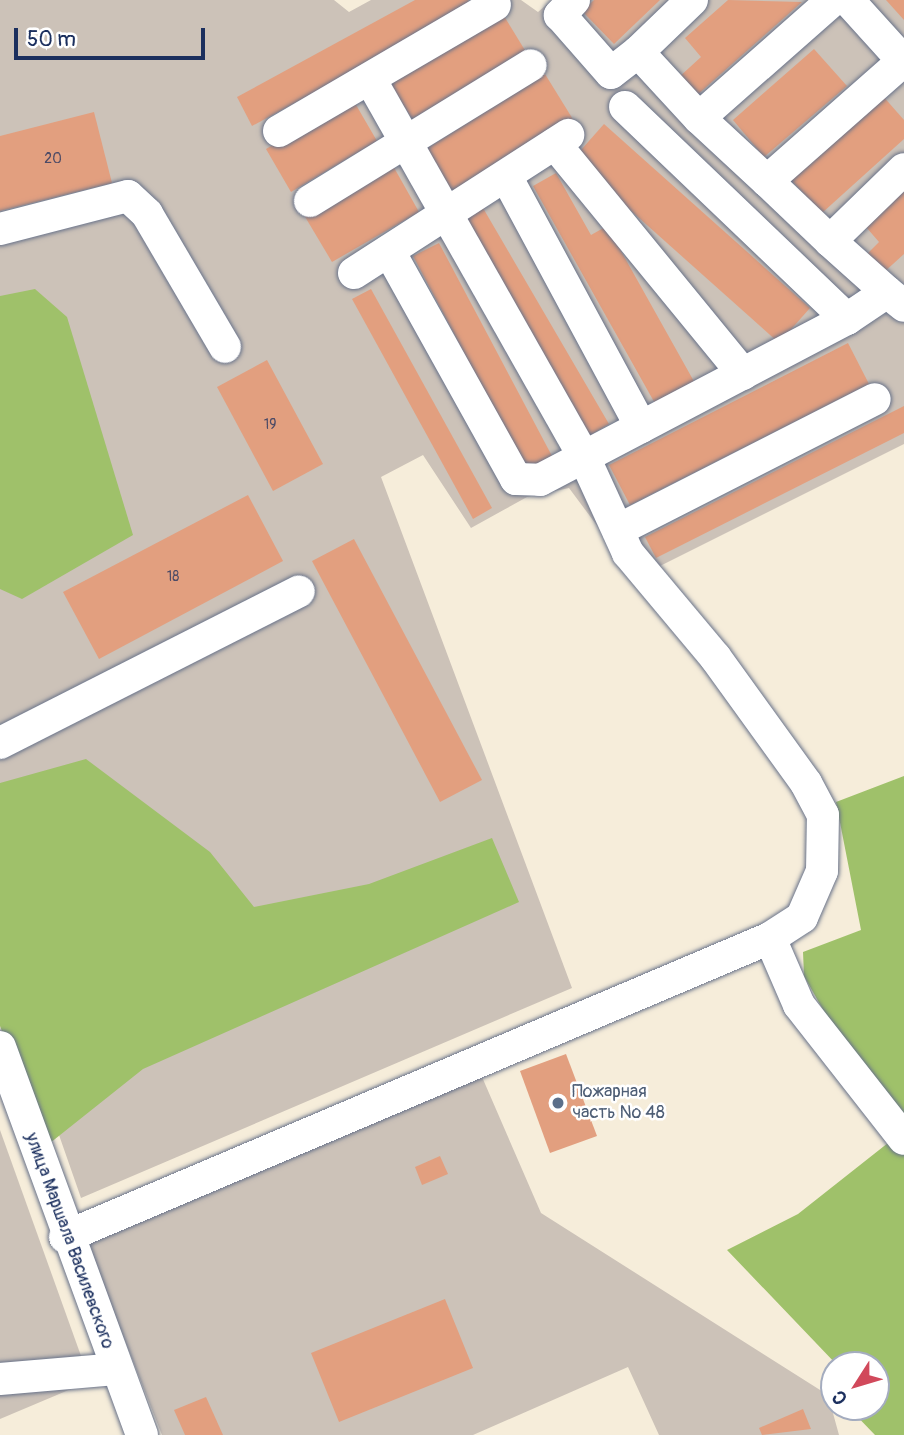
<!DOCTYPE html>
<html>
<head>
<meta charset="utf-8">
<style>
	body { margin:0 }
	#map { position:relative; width:904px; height:1435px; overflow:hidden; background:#f6edda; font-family:Pangolin,sans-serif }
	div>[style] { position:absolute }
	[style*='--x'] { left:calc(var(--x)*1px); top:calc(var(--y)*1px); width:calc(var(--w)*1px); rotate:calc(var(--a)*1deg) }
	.industrial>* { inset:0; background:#ccc2b8 }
	.green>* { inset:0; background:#9fc16a }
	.building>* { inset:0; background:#e29f7f }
	.roads { filter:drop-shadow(0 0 2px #687289) drop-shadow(0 0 2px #687289) }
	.minor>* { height:32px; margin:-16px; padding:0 16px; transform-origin:16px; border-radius:16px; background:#fff }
	.dots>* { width:19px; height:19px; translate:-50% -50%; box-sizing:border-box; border:4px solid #fff; border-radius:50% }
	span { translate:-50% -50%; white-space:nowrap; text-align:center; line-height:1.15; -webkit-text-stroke:5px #fff; paint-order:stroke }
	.number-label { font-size:14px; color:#4d4b66 }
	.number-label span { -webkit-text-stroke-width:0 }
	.service-label { font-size:18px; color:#4e5e75 }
	.left { translate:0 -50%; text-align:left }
	.street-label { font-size:18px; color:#1b2f5e }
	.north { position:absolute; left:820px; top:1351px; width:70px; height:70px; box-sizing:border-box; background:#fff; border:2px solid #a4acbf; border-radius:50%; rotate:233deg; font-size:19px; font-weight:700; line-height:28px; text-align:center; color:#1b2f5e }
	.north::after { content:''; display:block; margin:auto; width:24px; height:32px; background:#d1495b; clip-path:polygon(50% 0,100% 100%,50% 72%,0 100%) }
	.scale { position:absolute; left:14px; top:28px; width:191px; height:32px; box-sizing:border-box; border:4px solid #1b2f5e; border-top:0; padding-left:9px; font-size:21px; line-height:24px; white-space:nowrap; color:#1b2f5e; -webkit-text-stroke:5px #fff; paint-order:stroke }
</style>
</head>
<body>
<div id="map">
	<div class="industrial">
		<i style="clip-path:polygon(0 0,334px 0,349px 12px,371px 0,521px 0,538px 12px,552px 0,904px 0,904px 444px,636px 578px,569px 488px,527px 497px,471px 528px,423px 455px,381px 477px,572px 988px,81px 1198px,0 966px)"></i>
		<i style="clip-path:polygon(479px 1070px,541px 1213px,828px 1395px,839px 1435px,659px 1435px,628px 1367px,473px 1435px,162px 1435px,85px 1239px)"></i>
		<i style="clip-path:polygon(0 1130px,90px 1381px,0 1419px)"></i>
	</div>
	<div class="green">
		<i style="clip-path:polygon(35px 289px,67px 317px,133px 535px,22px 599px,0 589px,0 296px)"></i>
		<i style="clip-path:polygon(86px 759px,210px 852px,254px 907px,369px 884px,492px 838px,519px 902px,143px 1069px,45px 1147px,0 1026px,0 783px)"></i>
		<i style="clip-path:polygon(904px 776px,904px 1129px,840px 1040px,804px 976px,803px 952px,861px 930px,836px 802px)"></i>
		<i style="clip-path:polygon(893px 1139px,904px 1148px,904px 1435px,875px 1435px,848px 1407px,876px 1407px,876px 1365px,837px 1365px,727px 1250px,798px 1214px)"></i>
	</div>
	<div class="building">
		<i style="clip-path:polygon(415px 0,468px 0,472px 7px,252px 126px,237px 97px)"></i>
		<i style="clip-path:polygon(594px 0,660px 0,614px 44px,582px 11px)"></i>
		<i style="clip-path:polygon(728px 0,802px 2px,695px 97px,678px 78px,701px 57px,685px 38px)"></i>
		<i style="clip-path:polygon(886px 0,904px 0,904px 20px)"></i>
		<i style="clip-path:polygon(504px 16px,526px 52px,412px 119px,390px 83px)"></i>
		<i style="clip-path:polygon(814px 49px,847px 86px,764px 157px,733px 120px)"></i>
		<i style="clip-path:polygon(545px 74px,574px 121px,452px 197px,423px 151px)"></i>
		<i style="clip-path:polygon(882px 95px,904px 120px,904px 139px,822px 213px,790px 179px)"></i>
		<i style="clip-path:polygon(352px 98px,377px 141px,291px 192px,266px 149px)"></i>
		<i style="clip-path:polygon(94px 112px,112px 183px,0 211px,0 136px)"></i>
		<i style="clip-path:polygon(604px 124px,810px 308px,779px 343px,573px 159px)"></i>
		<i style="clip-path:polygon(392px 164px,419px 212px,332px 262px,304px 215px)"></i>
		<i style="clip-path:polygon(556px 173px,591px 235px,607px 226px,696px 385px,657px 407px,533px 186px)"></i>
		<i style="clip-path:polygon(904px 191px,904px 254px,882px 274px,865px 256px,879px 242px,866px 227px)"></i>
		<i style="clip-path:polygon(483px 208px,609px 424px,582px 440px,456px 223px)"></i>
		<i style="clip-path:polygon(439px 243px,552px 456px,526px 470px,413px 256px)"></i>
		<i style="clip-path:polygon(371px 289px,492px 508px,473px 519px,352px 299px)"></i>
		<i style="clip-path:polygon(848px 343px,869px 384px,630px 505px,609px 465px)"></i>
		<i style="clip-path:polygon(267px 360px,323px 464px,273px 491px,217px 387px)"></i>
		<i style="clip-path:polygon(904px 406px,904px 433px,656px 558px,645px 537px)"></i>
		<i style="clip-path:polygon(248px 495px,283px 561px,99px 659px,63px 592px)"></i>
		<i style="clip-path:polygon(354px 539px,482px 780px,440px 802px,312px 561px)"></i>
		<i style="clip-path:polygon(566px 1054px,597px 1136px,550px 1153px,520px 1071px)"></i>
		<i style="clip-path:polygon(440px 1156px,448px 1174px,422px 1185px,415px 1167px)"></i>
		<i style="clip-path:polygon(445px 1299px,473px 1368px,339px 1422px,311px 1353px)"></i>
		<i style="clip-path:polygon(206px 1397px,223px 1435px,185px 1435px,174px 1410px)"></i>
		<i style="clip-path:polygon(803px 1409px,811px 1429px,762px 1435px,759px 1428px)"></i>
	</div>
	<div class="roads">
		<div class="minor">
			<i style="--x:574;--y:0;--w:21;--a:133"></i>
			<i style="--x:560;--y:15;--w:77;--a:48.7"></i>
			<i style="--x:611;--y:73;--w:34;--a:-38"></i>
			<i style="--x:692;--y:0;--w:75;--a:136.1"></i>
			<i style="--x:638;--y:52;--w:90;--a:47.3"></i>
			<i style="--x:699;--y:118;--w:179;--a:-41.4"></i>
			<i style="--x:848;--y:0;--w:84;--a:47.9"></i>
			<i style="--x:699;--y:118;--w:93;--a:42.8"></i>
			<i style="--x:767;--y:181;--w:181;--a:-41.4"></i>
			<i style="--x:279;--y:131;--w:250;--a:-30.3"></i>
			<i style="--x:555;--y:144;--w:297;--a:50.7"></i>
			<i style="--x:506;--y:176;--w:285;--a:61.7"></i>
			<i style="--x:641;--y:427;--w:233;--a:-27.7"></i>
			<i style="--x:847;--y:319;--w:307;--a:-136.3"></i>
			<i style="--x:767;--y:181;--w:87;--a:43.6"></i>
			<i style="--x:310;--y:201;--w:259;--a:-31.6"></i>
			<i style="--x:0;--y:229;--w:132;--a:-14.5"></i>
			<i style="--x:128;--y:196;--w:26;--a:43"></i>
			<i style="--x:147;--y:214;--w:154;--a:59.6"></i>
			<i style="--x:389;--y:251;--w:261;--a:60.9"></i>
			<i style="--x:516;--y:479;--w:24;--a:2"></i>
			<i style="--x:540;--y:480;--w:114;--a:-27.7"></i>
			<i style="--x:354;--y:273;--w:255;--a:-32.8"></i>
			<i style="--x:887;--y:292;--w:76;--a:-138.2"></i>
			<i style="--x:830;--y:241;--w:103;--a:-44.2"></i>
			<i style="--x:847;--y:319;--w:48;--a:-34"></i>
			<i style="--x:887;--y:292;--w:22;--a:39"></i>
			<i style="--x:618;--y:530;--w:288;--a:-27"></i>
			<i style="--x:0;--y:743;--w:335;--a:-26.9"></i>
			<i style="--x:770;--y:938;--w:73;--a:66.6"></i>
			<i style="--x:799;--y:1005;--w:170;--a:51.9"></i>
			<i style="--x:0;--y:1047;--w:413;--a:69.9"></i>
			<i style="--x:65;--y:1237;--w:766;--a:-22.98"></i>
			<i style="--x:770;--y:938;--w:38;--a:-33"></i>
			<i style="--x:802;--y:917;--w:50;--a:-66.5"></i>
			<i style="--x:822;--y:871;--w:56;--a:-89"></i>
			<i style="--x:823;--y:815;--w:36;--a:-118"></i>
			<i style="--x:806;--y:783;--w:155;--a:-125.8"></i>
			<i style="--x:715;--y:657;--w:136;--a:-129.9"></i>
			<i style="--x:628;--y:553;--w:106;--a:-114.6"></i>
			<i style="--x:584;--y:457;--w:434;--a:-119.5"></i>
			<i style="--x:0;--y:1379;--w:116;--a:-4.9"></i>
		</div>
	</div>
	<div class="dots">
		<i style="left:558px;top:1103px;background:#5c6f8a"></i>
	</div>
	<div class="number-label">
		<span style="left:53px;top:159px">20</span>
		<span style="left:270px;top:425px">19</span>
		<span style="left:173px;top:577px">18</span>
	</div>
	<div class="service-label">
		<span class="left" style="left:572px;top:1103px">Пожарная<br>часть № 48</span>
	</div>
	<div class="street-label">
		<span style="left:69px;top:1241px;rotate:70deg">улица Маршала Василевского</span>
	</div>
	<div class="north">С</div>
	<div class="scale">50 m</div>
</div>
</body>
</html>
